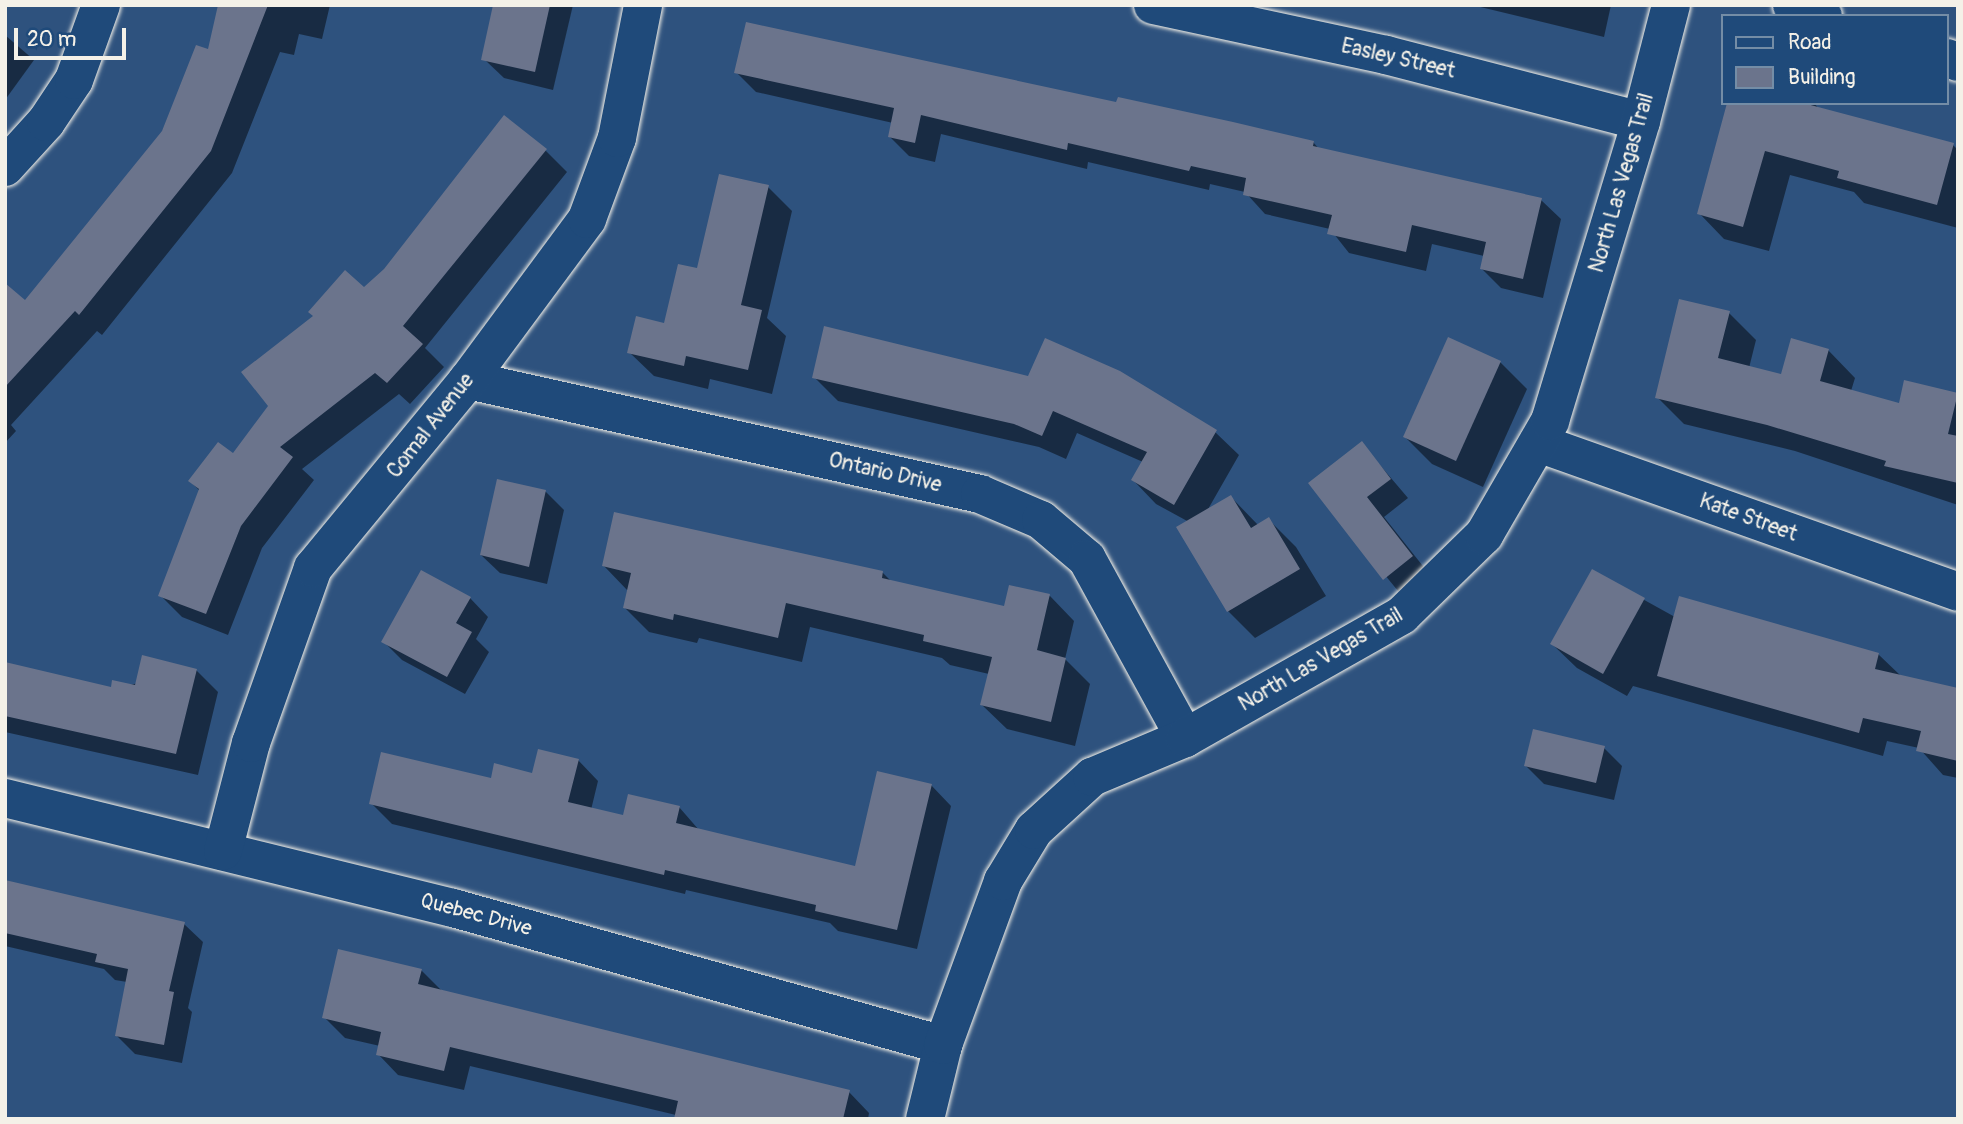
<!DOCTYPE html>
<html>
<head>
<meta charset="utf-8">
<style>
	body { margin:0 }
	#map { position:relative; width:1963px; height:1124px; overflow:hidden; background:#2e527e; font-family:Pangolin,sans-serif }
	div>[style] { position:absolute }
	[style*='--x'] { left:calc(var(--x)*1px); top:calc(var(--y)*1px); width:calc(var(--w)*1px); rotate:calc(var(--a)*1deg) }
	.shadow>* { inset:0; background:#0007 }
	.building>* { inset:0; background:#6b748c }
	.roads { filter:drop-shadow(0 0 2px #f4f1e8) drop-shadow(0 0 2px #f4f1e8) }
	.minor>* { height:38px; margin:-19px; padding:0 19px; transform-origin:19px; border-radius:19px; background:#1f4a7a }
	span { translate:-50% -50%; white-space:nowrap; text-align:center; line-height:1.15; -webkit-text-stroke:5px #1f4a7a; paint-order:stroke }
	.street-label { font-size:21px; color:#f4f1e8 }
	.frame { position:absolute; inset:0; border:7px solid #f4f1e8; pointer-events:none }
	.legend { position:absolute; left:1721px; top:14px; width:228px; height:91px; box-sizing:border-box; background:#1f4a7a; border:2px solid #748da6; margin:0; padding:9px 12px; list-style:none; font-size:21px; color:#f4f1e8 }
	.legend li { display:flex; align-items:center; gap:14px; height:35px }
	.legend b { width:35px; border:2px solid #748da6 }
	.scale { position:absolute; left:14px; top:28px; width:112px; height:32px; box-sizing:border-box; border:4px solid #f4f1e8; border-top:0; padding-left:9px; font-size:21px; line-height:24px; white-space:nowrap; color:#f4f1e8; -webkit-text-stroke:5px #1f4a7a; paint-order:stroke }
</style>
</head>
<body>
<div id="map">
	<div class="shadow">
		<i style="clip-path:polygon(220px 5px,330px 5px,322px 39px,299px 34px,294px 55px,280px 52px,232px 173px,102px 335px,97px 331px,11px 425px,16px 431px,5px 443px,5px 309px,25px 303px,164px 132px,209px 52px)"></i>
		<i style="clip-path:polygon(496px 5px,573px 5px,553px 90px,504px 78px,485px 60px)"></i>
		<i style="clip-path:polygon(1472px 5px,1611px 5px,1604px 37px)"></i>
		<i style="clip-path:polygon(5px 35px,34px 60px,5px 100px)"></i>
		<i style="clip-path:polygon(736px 72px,1118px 104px,1313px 142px,1320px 150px,1541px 200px,1561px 219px,1543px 298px,1501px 288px,1481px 268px,1484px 256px,1432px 244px,1426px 271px,1349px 253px,1330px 229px,1265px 214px,1245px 192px,1210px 184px,1209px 190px,1088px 162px,1087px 169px,941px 134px,935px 162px,909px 156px,889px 136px,893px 123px,756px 92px)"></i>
		<i style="clip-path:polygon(1729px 103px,1814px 103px,1820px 110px,1953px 145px,1958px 150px,1958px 228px,1864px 203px,1854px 192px,1790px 175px,1769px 251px,1724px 239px,1699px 213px)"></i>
		<i style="clip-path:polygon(545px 150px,567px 172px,425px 348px,444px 367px,410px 404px,399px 394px,302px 469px,314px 480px,262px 548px,228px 635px,182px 617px,160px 595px,200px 491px,190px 481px,233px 455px,364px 289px)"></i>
		<i style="clip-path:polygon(768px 187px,792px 211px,767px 318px,786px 336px,772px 394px,710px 379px,708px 389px,654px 376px,629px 352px,666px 325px)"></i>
		<i style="clip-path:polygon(1729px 313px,1756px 340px,1749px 368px,1782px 376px,1828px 350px,1855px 378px,1851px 391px,1900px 405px,1957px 394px,1958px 505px,1795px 451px,1684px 424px,1657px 397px)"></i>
		<i style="clip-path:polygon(1500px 362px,1527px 389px,1483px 487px,1432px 464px,1405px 437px)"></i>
		<i style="clip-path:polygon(814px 377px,1215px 432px,1239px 455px,1207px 511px,1231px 497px,1259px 526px,1269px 520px,1296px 547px,1326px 596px,1255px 638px,1228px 611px,1189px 522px,1156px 504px,1133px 480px,1143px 462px,1077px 433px,1066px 459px,1039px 447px,838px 401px)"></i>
		<i style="clip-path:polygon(1362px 444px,1408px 498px,1384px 517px,1430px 575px,1403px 597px,1315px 490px)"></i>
		<i style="clip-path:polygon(499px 481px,546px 492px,564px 510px,547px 584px,500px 573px,481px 555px)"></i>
		<i style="clip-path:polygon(604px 566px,883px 573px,892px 582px,1005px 608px,1050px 596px,1074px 621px,1065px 659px,1090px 684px,1075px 746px,1007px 729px,982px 705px,989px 674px,950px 665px,942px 658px,810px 627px,802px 662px,699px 638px,697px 643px,649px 632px,624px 607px,628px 591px)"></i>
		<i style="clip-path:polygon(1592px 571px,1675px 617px,1878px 654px,1901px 676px,1958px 690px,1958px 778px,1943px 775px,1919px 748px,1887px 741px,1883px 756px,1633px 686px,1627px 696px,1577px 668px,1552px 644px)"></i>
		<i style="clip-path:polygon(470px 598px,488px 617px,476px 639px,489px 652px,465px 694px,402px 660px,383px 641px)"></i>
		<i style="clip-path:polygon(5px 664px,112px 689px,196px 670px,218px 692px,198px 775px,5px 732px)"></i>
		<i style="clip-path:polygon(1604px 748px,1622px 766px,1614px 800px,1544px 784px,1526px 766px)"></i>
		<i style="clip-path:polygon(578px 760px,598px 781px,591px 810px,625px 817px,679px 807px,699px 830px,857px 868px,931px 785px,951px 806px,917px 949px,838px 931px,830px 923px,686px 890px,685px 894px,392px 824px,371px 803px,533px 775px)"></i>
		<i style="clip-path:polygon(5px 881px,184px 924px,203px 942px,188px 1008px,192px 1012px,182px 1063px,135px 1054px,116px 1035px,127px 982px,115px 980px,104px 969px,5px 946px)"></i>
		<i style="clip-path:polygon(421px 970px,442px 991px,849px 1092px,869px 1113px,868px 1119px,675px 1119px,676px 1115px,470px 1066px,464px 1090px,398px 1075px,378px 1054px,380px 1046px,345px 1038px,324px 1017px)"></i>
	</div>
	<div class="building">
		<i style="clip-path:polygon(218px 5px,268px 5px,211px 151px,79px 315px,75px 311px,5px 387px,5px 283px,25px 300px,162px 131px,196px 45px,208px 49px)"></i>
		<i style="clip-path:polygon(493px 5px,550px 5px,535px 72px,481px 60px)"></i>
		<i style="clip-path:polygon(746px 22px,1116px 102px,1118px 97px,1233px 122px,1314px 141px,1313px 146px,1542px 198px,1523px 279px,1480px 269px,1486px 242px,1412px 225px,1406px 252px,1327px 234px,1332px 215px,1243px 195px,1246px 178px,1191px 166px,1189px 171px,1068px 143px,1067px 150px,921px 115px,915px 143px,888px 137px,894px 108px,734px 73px)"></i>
		<i style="clip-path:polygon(1727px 103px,1803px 103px,1954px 143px,1937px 205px,1837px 178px,1839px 171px,1765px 151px,1743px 227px,1697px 214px)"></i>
		<i style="clip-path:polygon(504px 115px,547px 149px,403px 326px,423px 344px,387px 383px,375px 373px,280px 447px,293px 457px,241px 526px,206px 614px,158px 596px,199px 489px,188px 481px,218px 442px,233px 453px,268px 406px,241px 372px,313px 316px,308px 312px,345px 270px,364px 287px,384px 269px)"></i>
		<i style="clip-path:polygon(719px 174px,769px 185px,741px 305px,762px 310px,748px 370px,686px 356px,684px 366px,627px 353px,636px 316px,664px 323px,678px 264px,697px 268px)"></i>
		<i style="clip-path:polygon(1679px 299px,1730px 311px,1718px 358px,1781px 374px,1791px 338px,1829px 349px,1820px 381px,1899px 403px,1904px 380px,1958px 393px,1948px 434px,1958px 436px,1958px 483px,1884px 466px,1886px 461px,1767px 425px,1655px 398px)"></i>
		<i style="clip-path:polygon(824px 326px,1028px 376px,1045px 338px,1120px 371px,1217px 430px,1174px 505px,1131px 480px,1147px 452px,1053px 411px,1042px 436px,1014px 424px,812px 378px)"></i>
		<i style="clip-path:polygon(1448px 337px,1501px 361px,1456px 461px,1403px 437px)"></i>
		<i style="clip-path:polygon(1362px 441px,1391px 479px,1367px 497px,1413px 556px,1383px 580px,1308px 483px)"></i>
		<i style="clip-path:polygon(497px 479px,546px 490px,529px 567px,480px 555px)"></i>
		<i style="clip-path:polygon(1231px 495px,1251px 528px,1269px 517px,1300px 569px,1227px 612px,1176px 527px)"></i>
		<i style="clip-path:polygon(614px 512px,883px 571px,882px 578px,1004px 606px,1009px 585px,1050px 594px,1037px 650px,1066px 658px,1051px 722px,980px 705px,992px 657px,923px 641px,924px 635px,786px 603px,778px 638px,674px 614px,673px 620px,623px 608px,631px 573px,602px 566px)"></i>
		<i style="clip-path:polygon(1592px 569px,1645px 598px,1603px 674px,1550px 644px)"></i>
		<i style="clip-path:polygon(421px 570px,471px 597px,456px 623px,472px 632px,447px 677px,381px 642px)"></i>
		<i style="clip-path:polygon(1679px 596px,1879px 653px,1875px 669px,1958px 688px,1958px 761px,1916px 751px,1921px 731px,1863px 718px,1859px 733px,1657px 676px)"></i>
		<i style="clip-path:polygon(142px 655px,197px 669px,176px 754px,5px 716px,5px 662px,111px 687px,112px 680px,135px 685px)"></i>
		<i style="clip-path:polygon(1533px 729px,1605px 746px,1596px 783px,1524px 766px)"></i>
		<i style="clip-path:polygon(538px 749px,579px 759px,568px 802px,623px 815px,628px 794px,680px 806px,676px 823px,855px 866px,877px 771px,932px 784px,897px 930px,815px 911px,816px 905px,665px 870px,664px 875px,369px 804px,381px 752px,491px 778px,494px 763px,532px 773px)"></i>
		<i style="clip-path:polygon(5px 880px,185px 922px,169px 991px,174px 992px,164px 1045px,115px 1036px,128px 969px,95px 962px,97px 954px,5px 933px)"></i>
		<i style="clip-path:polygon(338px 949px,422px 969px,418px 984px,850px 1090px,843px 1119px,674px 1119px,678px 1101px,450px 1047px,444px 1071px,376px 1055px,381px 1032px,322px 1018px)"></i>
	</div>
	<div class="roads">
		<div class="minor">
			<i style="--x:1153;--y:5;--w:238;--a:12.1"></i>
			<i style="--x:1386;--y:55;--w:263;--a:14.5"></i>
			<i style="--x:1792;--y:5;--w:33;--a:20"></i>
			<i style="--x:1947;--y:58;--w:12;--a:20"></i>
			<i style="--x:5;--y:167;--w:61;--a:-47.7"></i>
			<i style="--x:46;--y:122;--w:50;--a:-56.3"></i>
			<i style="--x:74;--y:80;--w:80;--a:-70.2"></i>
			<i style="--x:468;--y:380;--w:525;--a:12.55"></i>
			<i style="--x:980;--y:494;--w:66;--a:23.1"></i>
			<i style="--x:1041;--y:520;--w:60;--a:40.3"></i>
			<i style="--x:1087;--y:559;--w:204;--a:61.3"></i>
			<i style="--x:1538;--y:443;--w:446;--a:19.5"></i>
			<i style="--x:5;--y:798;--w:461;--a:13.8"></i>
			<i style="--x:453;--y:908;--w:509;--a:15.62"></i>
			<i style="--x:223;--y:851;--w:112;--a:-75.5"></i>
			<i style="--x:251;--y:743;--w:186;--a:-70.5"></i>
			<i style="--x:313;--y:568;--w:244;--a:-50.5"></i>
			<i style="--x:468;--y:380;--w:200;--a:-53.5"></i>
			<i style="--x:587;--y:219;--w:86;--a:-69.7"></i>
			<i style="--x:617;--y:138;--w:136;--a:-78.9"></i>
			<i style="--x:925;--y:1119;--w:76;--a:-76.3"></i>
			<i style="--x:943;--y:1045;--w:175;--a:-69.9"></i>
			<i style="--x:1003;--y:881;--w:60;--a:-58.7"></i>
			<i style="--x:1034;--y:830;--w:79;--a:-42.4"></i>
			<i style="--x:1092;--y:777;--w:101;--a:-22.8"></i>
			<i style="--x:1185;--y:738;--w:249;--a:-29.5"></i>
			<i style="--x:1402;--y:615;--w:115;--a:-44.3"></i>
			<i style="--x:1484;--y:535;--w:132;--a:-59.9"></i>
			<i style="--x:1550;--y:421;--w:313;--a:-73.1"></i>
			<i style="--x:1641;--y:121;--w:120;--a:-75.5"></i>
		</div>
	</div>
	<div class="street-label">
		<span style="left:1398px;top:59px;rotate:13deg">Easley Street</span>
		<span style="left:1622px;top:183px;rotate:-74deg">North Las Vegas Trail</span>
		<span style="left:431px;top:426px;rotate:-52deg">Comal Avenue</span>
		<span style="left:885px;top:473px;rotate:13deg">Ontario Drive</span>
		<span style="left:1748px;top:518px;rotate:20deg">Kate Street</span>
		<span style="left:1321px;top:660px;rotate:-30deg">North Las Vegas Trail</span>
		<span style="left:476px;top:915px;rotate:15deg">Quebec Drive</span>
	</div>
	<div class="frame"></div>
	<ul class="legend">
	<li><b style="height:9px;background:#1f4a7a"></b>Road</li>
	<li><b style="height:19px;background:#6b748c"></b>Building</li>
	</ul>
	<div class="scale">20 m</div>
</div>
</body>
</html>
